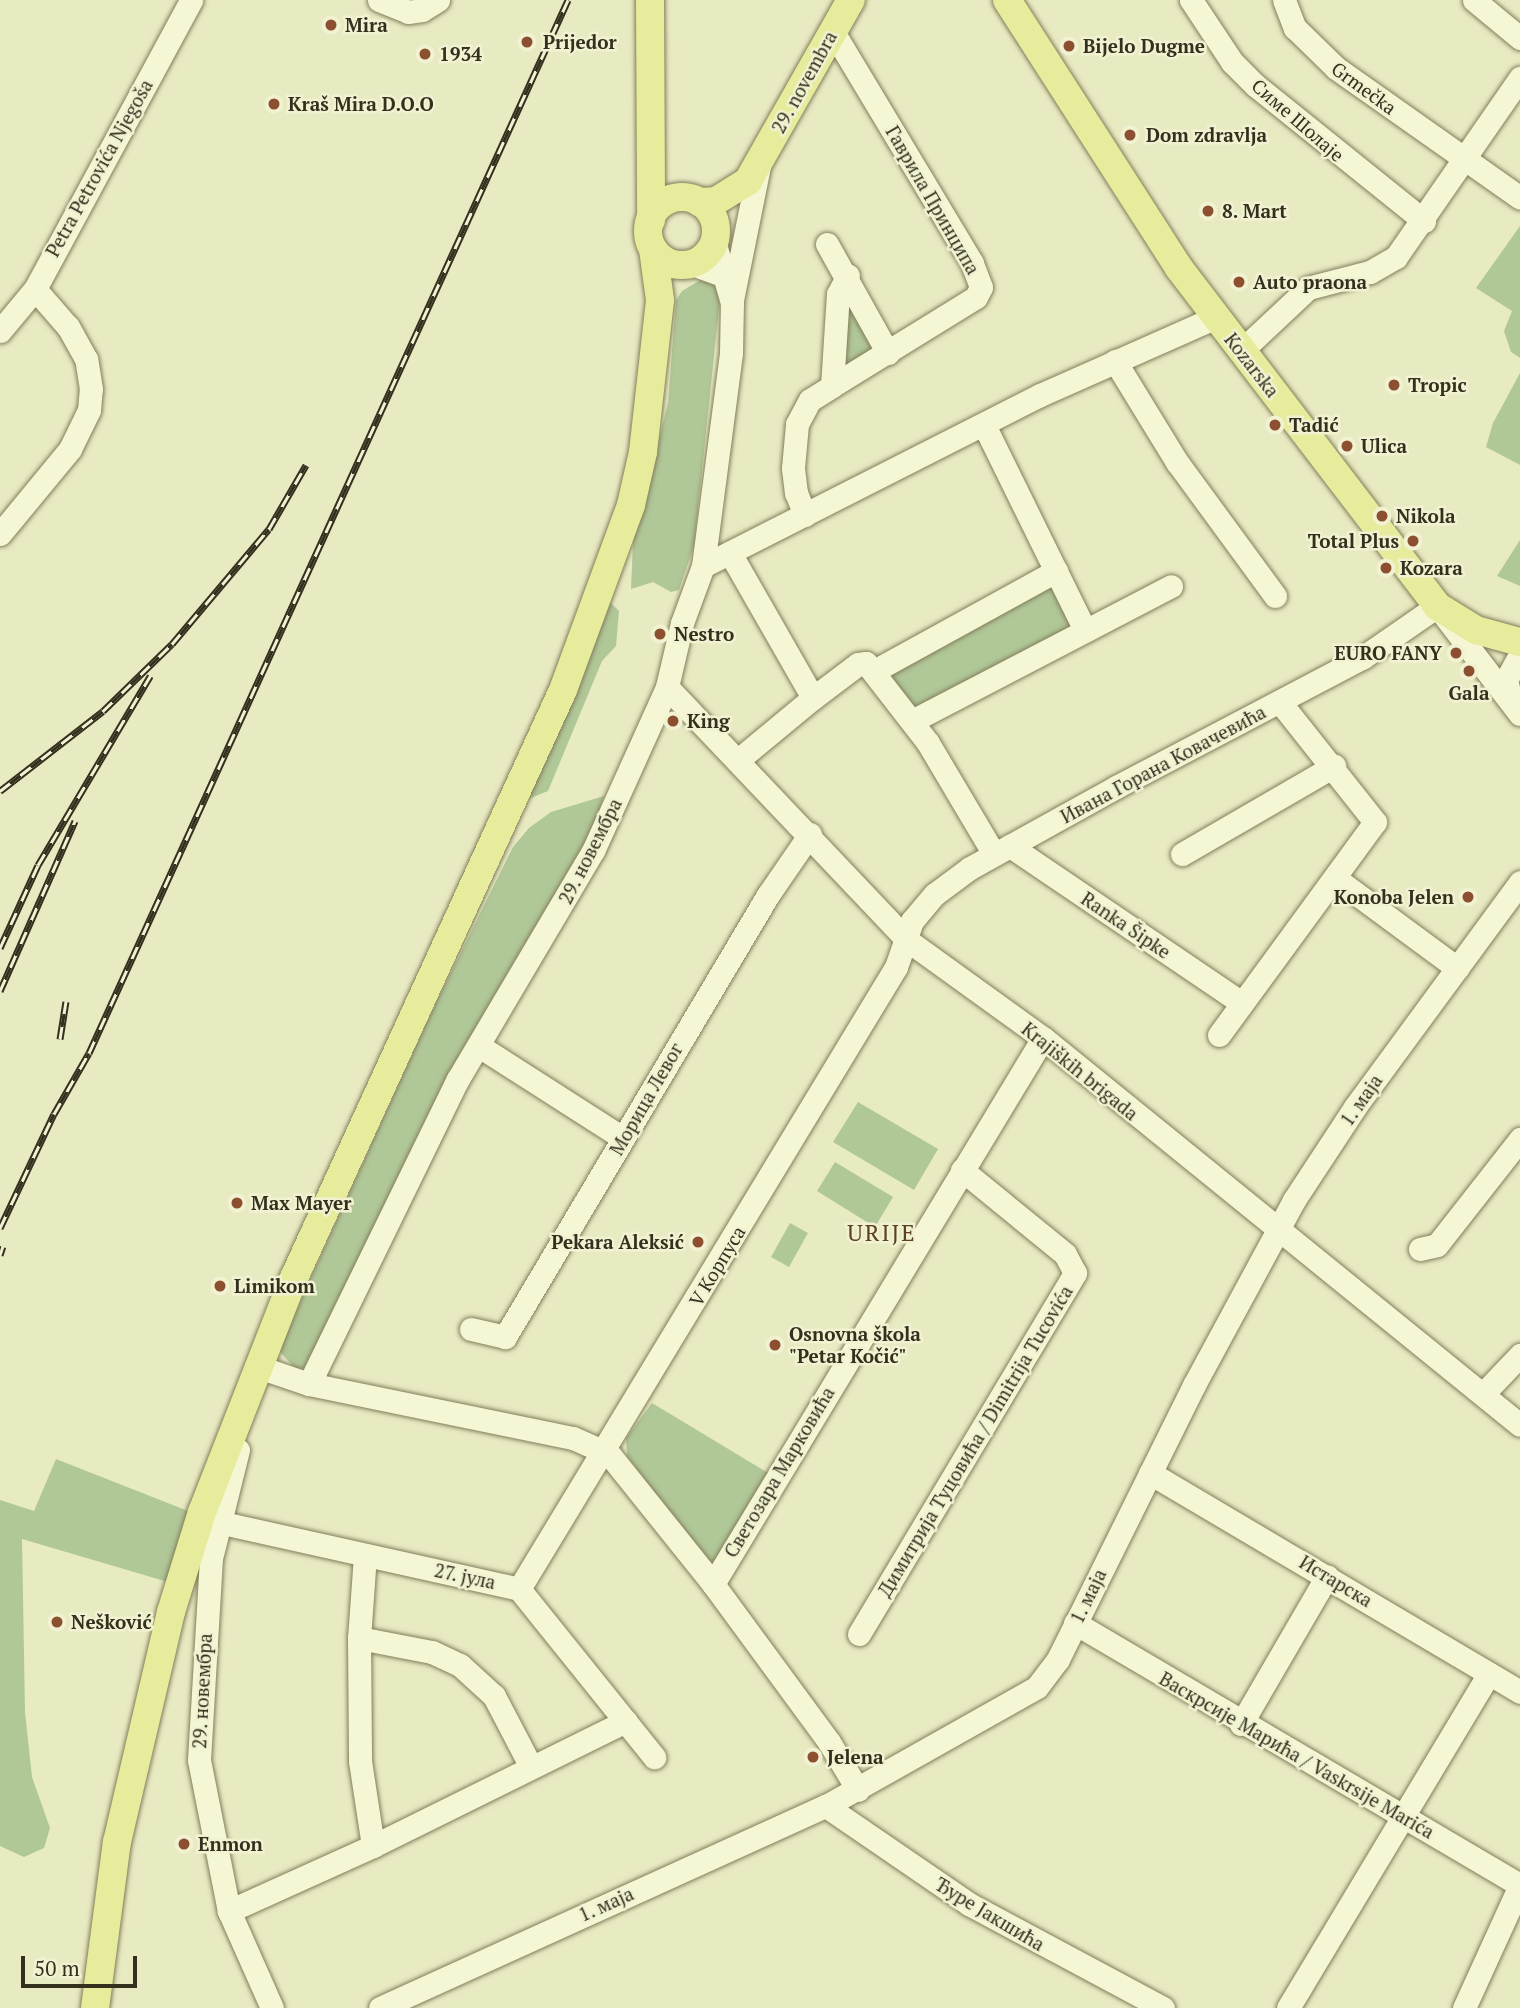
<!DOCTYPE html>
<html>
<head>
<meta charset="utf-8">
<style>
	body { margin:0 }
	#map { position:relative; width:1520px; height:2008px; overflow:hidden; background:#e8eac2; font-family:"PT Serif",serif }
	div>[style] { position:absolute }
	[style*='--x'] { left:calc(var(--x)*1px); top:calc(var(--y)*1px); width:calc(var(--w)*1px); rotate:calc(var(--a)*1deg) }
	.green>* { inset:0; background:#b0c797 }
	.roads { filter:drop-shadow(0 0 2px #827e5b) drop-shadow(0 0 2px #827e5b) }
	.minor>* { height:23px; margin:-11.5px; padding:0 11.5px; transform-origin:11.5px; border-radius:11.5px; background:#f4f6d4 }
	.major>* { height:28px; margin:-14px; padding:0 14px; transform-origin:14px; border-radius:14px; background:#e7eb9c }
	.major>.ring { margin:-14px; padding:0; box-sizing:content-box; background:none; border:28px solid #e7eb9c; border-radius:50% }
	.rail>* { height:7px; margin-top:-3.5px; transform-origin:0; background:repeating-linear-gradient(90deg,#f0f2d1 0 13px,#33301e 0 26px); box-sizing:border-box; border-block:2px solid #33301e }
	.dots>* { width:19px; height:19px; translate:-50% -50%; box-sizing:border-box; border:4px solid #f0f2d1; border-radius:50% }
	span { translate:-50% -50%; white-space:nowrap; text-align:center; line-height:1.15; -webkit-text-stroke:5px #f0f2d1; paint-order:stroke }
	.poi-label { font-size:19px; color:#33301e; font-weight:700 }
	.left { translate:0 -50%; text-align:left }
	.right { translate:-100% -50%; text-align:right }
	.street-label { font-size:19px; color:#33301e }
	.quarter-label { font-size:23px; color:#5c4221; letter-spacing:2px }
	.scale { position:absolute; left:21px; top:1956px; width:116px; height:32px; box-sizing:border-box; border:4px solid #33301e; border-top:0; padding-left:9px; font-size:21px; line-height:24px; white-space:nowrap; color:#33301e; -webkit-text-stroke:5px #f0f2d1; paint-order:stroke }
</style>
</head>
<body>
<div id="map">
	<div class="green">
		<i style="clip-path:polygon(1520px 226px,1520px 358px,1511px 352px,1504px 331px,1512px 311px,1476px 288px)"></i>
		<i style="clip-path:polygon(702px 279px,716px 284px,720px 299px,694px 546px,679px 590px,671px 592px,653px 582px,631px 589px,633px 543px,668px 403px,676px 300px,682px 291px)"></i>
		<i style="clip-path:polygon(846px 295px,876px 350px,840px 374px)"></i>
		<i style="clip-path:polygon(1520px 373px,1520px 465px,1486px 447px,1493px 423px)"></i>
		<i style="clip-path:polygon(1520px 540px,1520px 586px,1497px 576px)"></i>
		<i style="clip-path:polygon(1044px 583px,1059px 585px,1075px 618px,1069px 631px,920px 710px,907px 708px,891px 685px,893px 667px)"></i>
		<i style="clip-path:polygon(609px 601px,619px 611px,616px 646px,602px 661px,548px 791px,526px 800px)"></i>
		<i style="clip-path:polygon(604px 796px,589px 839px,305px 1368px,296px 1369px,278px 1350px,432px 1011px,513px 847px,529px 828px,551px 812px)"></i>
		<i style="clip-path:polygon(858px 1102px,938px 1149px,914px 1190px,833px 1142px)"></i>
		<i style="clip-path:polygon(835px 1162px,893px 1197px,875px 1227px,817px 1191px)"></i>
		<i style="clip-path:polygon(790px 1223px,808px 1233px,789px 1267px,771px 1257px)"></i>
		<i style="clip-path:polygon(652px 1403px,770px 1474px,721px 1556px,713px 1561px,705px 1560px,627px 1456px,626px 1438px)"></i>
		<i style="clip-path:polygon(56px 1459px,188px 1511px,168px 1582px,22px 1539px,25px 1712px,32px 1777px,50px 1828px,44px 1848px,24px 1857px,0 1846px,0 1500px,34px 1511px)"></i>
	</div>
	<div class="roads">
		<div class="minor">
			<i style="--x:379;--y:0;--w:31;--a:22"></i>
			<i style="--x:408;--y:12;--w:14;--a:-8"></i>
			<i style="--x:422;--y:10;--w:19;--a:-32"></i>
			<i style="--x:1191;--y:0;--w:74;--a:56.5"></i>
			<i style="--x:1232;--y:62;--w:33;--a:45"></i>
			<i style="--x:1255;--y:85;--w:217;--a:38.8"></i>
			<i style="--x:1284;--y:0;--w:30;--a:69"></i>
			<i style="--x:1295;--y:28;--w:57;--a:44.3"></i>
			<i style="--x:1336;--y:68;--w:225;--a:35.2"></i>
			<i style="--x:1474;--y:0;--w:60;--a:39.6"></i>
			<i style="--x:827;--y:244;--w:125;--a:60.8"></i>
			<i style="--x:692;--y:264;--w:32;--a:20"></i>
			<i style="--x:732;--y:300;--w:137;--a:-78.6"></i>
			<i style="--x:0;--y:331;--w:55;--a:-50.2"></i>
			<i style="--x:35;--y:289;--w:328;--a:-61.6"></i>
			<i style="--x:1241;--y:351;--w:92;--a:-43.2"></i>
			<i style="--x:1308;--y:288;--w:64;--a:-14.5"></i>
			<i style="--x:1370;--y:272;--w:30;--a:-30"></i>
			<i style="--x:1396;--y:257;--w:218;--a:-55.3"></i>
			<i style="--x:1115;--y:361;--w:119;--a:58.5"></i>
			<i style="--x:1177;--y:462;--w:166;--a:53.8"></i>
			<i style="--x:832;--y:386;--w:169;--a:-31.7"></i>
			<i style="--x:976;--y:297;--w:11;--a:-63"></i>
			<i style="--x:981;--y:287;--w:26;--a:-111"></i>
			<i style="--x:972;--y:263;--w:272;--a:-121"></i>
			<i style="--x:984;--y:425;--w:229;--a:63.8"></i>
			<i style="--x:805;--y:515;--w:24;--a:-112"></i>
			<i style="--x:796;--y:493;--w:25;--a:-97"></i>
			<i style="--x:793;--y:468;--w:44;--a:-84.8"></i>
			<i style="--x:797;--y:424;--w:27;--a:-62"></i>
			<i style="--x:810;--y:400;--w:26;--a:-32"></i>
			<i style="--x:832;--y:386;--w:92;--a:-86.3"></i>
			<i style="--x:838;--y:294;--w:21;--a:-62"></i>
			<i style="--x:0;--y:534;--w:110;--a:-50.5"></i>
			<i style="--x:70;--y:449;--w:43;--a:-64"></i>
			<i style="--x:89;--y:410;--w:21;--a:-85"></i>
			<i style="--x:91;--y:389;--w:30;--a:-99"></i>
			<i style="--x:86;--y:359;--w:37;--a:-119"></i>
			<i style="--x:68;--y:327;--w:50;--a:-131"></i>
			<i style="--x:730;--y:553;--w:167;--a:60.2"></i>
			<i style="--x:703;--y:566;--w:378;--a:-26.9"></i>
			<i style="--x:1040;--y:395;--w:193;--a:-23.9"></i>
			<i style="--x:874;--y:671;--w:208;--a:-28.8"></i>
			<i style="--x:667;--y:687;--w:349;--a:46.5"></i>
			<i style="--x:907;--y:940;--w:168;--a:35.8"></i>
			<i style="--x:1043;--y:1038;--w:614;--a:39.05"></i>
			<i style="--x:1511;--y:700;--w:21;--a:-104"></i>
			<i style="--x:1506;--y:680;--w:29;--a:-61"></i>
			<i style="--x:912;--y:721;--w:292;--a:-27.5"></i>
			<i style="--x:738;--y:760;--w:97;--a:-39.6"></i>
			<i style="--x:813;--y:698;--w:56;--a:-37.1"></i>
			<i style="--x:858;--y:664;--w:8;--a:-7"></i>
			<i style="--x:866;--y:663;--w:101;--a:52.2"></i>
			<i style="--x:928;--y:743;--w:129;--a:59.3"></i>
			<i style="--x:1010;--y:846;--w:280;--a:34.1"></i>
			<i style="--x:1182;--y:854;--w:176;--a:-30.1"></i>
			<i style="--x:1335;--y:878;--w:152;--a:36.4"></i>
			<i style="--x:1219;--y:1035;--w:264;--a:-53.8"></i>
			<i style="--x:1375;--y:822;--w:153;--a:-128.4"></i>
			<i style="--x:479;--y:1046;--w:171;--a:32.6"></i>
			<i style="--x:1420;--y:1249;--w:17;--a:-13"></i>
			<i style="--x:1437;--y:1245;--w:135;--a:-51.9"></i>
			<i style="--x:471;--y:1329;--w:35;--a:13"></i>
			<i style="--x:505;--y:1337;--w:514;--a:-59.25"></i>
			<i style="--x:768;--y:895;--w:74;--a:-55.5"></i>
			<i style="--x:256;--y:1366;--w:56;--a:18.8"></i>
			<i style="--x:309;--y:1384;--w:269;--a:11.6"></i>
			<i style="--x:573;--y:1438;--w:39;--a:24"></i>
			<i style="--x:609;--y:1454;--w:166;--a:51.3"></i>
			<i style="--x:713;--y:1584;--w:196;--a:53.7"></i>
			<i style="--x:829;--y:1742;--w:56;--a:58.9"></i>
			<i style="--x:309;--y:1384;--w:339;--a:-64"></i>
			<i style="--x:458;--y:1079;--w:265;--a:-59.4"></i>
			<i style="--x:593;--y:851;--w:180;--a:-65.7"></i>
			<i style="--x:667;--y:687;--w:66;--a:-76.8"></i>
			<i style="--x:682;--y:623;--w:61;--a:-69.8"></i>
			<i style="--x:703;--y:566;--w:215;--a:-82.5"></i>
			<i style="--x:731;--y:353;--w:50;--a:-88.9"></i>
			<i style="--x:732;--y:303;--w:65;--a:-106.2"></i>
			<i style="--x:1483;--y:1394;--w:54;--a:-46.5"></i>
			<i style="--x:238;--y:1450;--w:111;--a:104"></i>
			<i style="--x:211;--y:1558;--w:202;--a:93.4"></i>
			<i style="--x:199;--y:1760;--w:154;--a:78.8"></i>
			<i style="--x:229;--y:1911;--w:106;--a:66.1"></i>
			<i style="--x:1150;--y:1473;--w:430;--a:30.6"></i>
			<i style="--x:204;--y:1514;--w:16;--a:30"></i>
			<i style="--x:218;--y:1522;--w:308;--a:12.5"></i>
			<i style="--x:519;--y:1589;--w:216;--a:51.2"></i>
			<i style="--x:365;--y:1555;--w:83;--a:94.1"></i>
			<i style="--x:359;--y:1638;--w:123;--a:89.5"></i>
			<i style="--x:360;--y:1761;--w:86;--a:81.3"></i>
			<i style="--x:713;--y:1584;--w:638;--a:-58.85"></i>
			<i style="--x:519;--y:1589;--w:727;--a:-58.78"></i>
			<i style="--x:896;--y:967;--w:49;--a:-70.8"></i>
			<i style="--x:912;--y:921;--w:35;--a:-50"></i>
			<i style="--x:935;--y:894;--w:44;--a:-36.6"></i>
			<i style="--x:970;--y:868;--w:167;--a:-29"></i>
			<i style="--x:1116;--y:787;--w:278;--a:-27.7"></i>
			<i style="--x:1362;--y:658;--w:91;--a:-34.7"></i>
			<i style="--x:1437;--y:606;--w:136;--a:52.5"></i>
			<i style="--x:1075;--y:1623;--w:516;--a:30.49"></i>
			<i style="--x:859;--y:1634;--w:421;--a:-59.1"></i>
			<i style="--x:1075;--y:1273;--w:21;--a:-118"></i>
			<i style="--x:1065;--y:1254;--w:133;--a:-140.8"></i>
			<i style="--x:359;--y:1638;--w:74;--a:10.9"></i>
			<i style="--x:432;--y:1652;--w:31;--a:25"></i>
			<i style="--x:460;--y:1665;--w:46;--a:42.4"></i>
			<i style="--x:494;--y:1696;--w:78;--a:62.4"></i>
			<i style="--x:1241;--y:1724;--w:171;--a:-59.8"></i>
			<i style="--x:826;--y:1806;--w:173;--a:34.4"></i>
			<i style="--x:969;--y:1904;--w:220;--a:28.2"></i>
			<i style="--x:229;--y:1911;--w:158;--a:-24.3"></i>
			<i style="--x:373;--y:1846;--w:282;--a:-26.3"></i>
			<i style="--x:380;--y:2008;--w:490;--a:-24.4"></i>
			<i style="--x:826;--y:1806;--w:242;--a:-29.4"></i>
			<i style="--x:1037;--y:1687;--w:35;--a:-53"></i>
			<i style="--x:1058;--y:1659;--w:306;--a:-63.6"></i>
			<i style="--x:1194;--y:1385;--w:210;--a:-61.6"></i>
			<i style="--x:1294;--y:1200;--w:111;--a:-56.7"></i>
			<i style="--x:1355;--y:1107;--w:279;--a:-53.7"></i>
			<i style="--x:1288;--y:2008;--w:390;--a:-59"></i>
			<i style="--x:1464;--y:2008;--w:135;--a:-65.5"></i>
		</div>
		<div class="major">
			<i style="--x:650;--y:0;--w:220;--a:89.7"></i>
			<i style="--x:1007;--y:0;--w:318;--a:57.3"></i>
			<i style="--x:1179;--y:268;--w:425;--a:52.6"></i>
			<i style="--x:1437;--y:606;--w:46;--a:31.6"></i>
			<i style="--x:1476;--y:630;--w:46;--a:15.3"></i>
			<i class="ring" style="left:648px;top:197px;width:40px;height:40px"></i>
			<i style="--x:699;--y:202;--w:17;--a:-3"></i>
			<i style="--x:716;--y:201;--w:38;--a:-32"></i>
			<i style="--x:748;--y:181;--w:208;--a:-60.4"></i>
			<i style="--x:95;--y:2008;--w:167;--a:-82.5"></i>
			<i style="--x:117;--y:1842;--w:236;--a:-76.8"></i>
			<i style="--x:171;--y:1612;--w:105;--a:-72.8"></i>
			<i style="--x:202;--y:1512;--w:249;--a:-68.6"></i>
			<i style="--x:293;--y:1280;--w:649;--a:-65.41"></i>
			<i style="--x:563;--y:690;--w:197;--a:-69.8"></i>
			<i style="--x:631;--y:505;--w:54;--a:-77.2"></i>
			<i style="--x:643;--y:452;--w:153;--a:-83.6"></i>
			<i style="--x:660;--y:300;--w:51;--a:-97.8"></i>
		</div>
	</div>
	<div class="rail">
		<i style="--x:0;--y:791;--w:130;--a:-37.8"></i>
		<i style="--x:103;--y:711;--w:96;--a:-44.2"></i>
		<i style="--x:172;--y:644;--w:150;--a:-49.9"></i>
		<i style="--x:269;--y:529;--w:74;--a:-60"></i>
		<i style="--x:0;--y:948;--w:91;--a:-65.4"></i>
		<i style="--x:38;--y:865;--w:220;--a:-59.3"></i>
		<i style="--x:0;--y:991;--w:186;--a:-66.2"></i>
		<i style="--x:60;--y:1039;--w:38;--a:-81"></i>
		<i style="--x:0;--y:1228;--w:126;--a:-64.7"></i>
		<i style="--x:54;--y:1114;--w:70;--a:-60.2"></i>
		<i style="--x:89;--y:1053;--w:1157;--a:-65.54"></i>
		<i style="--x:0;--y:1255;--w:9;--a:-72"></i>
	</div>
	<div class="dots">
		<i style="left:331px;top:25px;background:#8c5030"></i>
		<i style="left:527px;top:42px;background:#8c5030"></i>
		<i style="left:1069px;top:46px;background:#8c5030"></i>
		<i style="left:425px;top:54px;background:#8c5030"></i>
		<i style="left:274px;top:104px;background:#8c5030"></i>
		<i style="left:1130px;top:135px;background:#8c5030"></i>
		<i style="left:1208px;top:211px;background:#8c5030"></i>
		<i style="left:1239px;top:282px;background:#8c5030"></i>
		<i style="left:1394px;top:385px;background:#8c5030"></i>
		<i style="left:1275px;top:425px;background:#8c5030"></i>
		<i style="left:1347px;top:446px;background:#8c5030"></i>
		<i style="left:1382px;top:516px;background:#8c5030"></i>
		<i style="left:1413px;top:541px;background:#8c5030"></i>
		<i style="left:1386px;top:568px;background:#8c5030"></i>
		<i style="left:660px;top:634px;background:#8c5030"></i>
		<i style="left:1456px;top:653px;background:#8c5030"></i>
		<i style="left:1469px;top:671px;background:#8c5030"></i>
		<i style="left:673px;top:721px;background:#8c5030"></i>
		<i style="left:1468px;top:897px;background:#8c5030"></i>
		<i style="left:237px;top:1203px;background:#8c5030"></i>
		<i style="left:698px;top:1242px;background:#8c5030"></i>
		<i style="left:220px;top:1286px;background:#8c5030"></i>
		<i style="left:775px;top:1345px;background:#8c5030"></i>
		<i style="left:57px;top:1622px;background:#8c5030"></i>
		<i style="left:813px;top:1757px;background:#8c5030"></i>
		<i style="left:184px;top:1844px;background:#8c5030"></i>
	</div>
	<div class="poi-label">
		<span class="left" style="left:345px;top:25px">Mira</span>
		<span class="left" style="left:543px;top:42px">Prijedor</span>
		<span class="left" style="left:1083px;top:46px">Bijelo Dugme</span>
		<span class="left" style="left:439px;top:54px">1934</span>
		<span class="left" style="left:288px;top:104px">Kraš Mira D.O.O</span>
		<span class="left" style="left:1146px;top:135px">Dom zdravlja</span>
		<span class="left" style="left:1222px;top:211px">8. Mart</span>
		<span class="left" style="left:1253px;top:282px">Auto praona</span>
		<span class="left" style="left:1408px;top:385px">Tropic</span>
		<span class="left" style="left:1289px;top:425px">Tadić</span>
		<span class="left" style="left:1361px;top:446px">Ulica</span>
		<span class="left" style="left:1396px;top:516px">Nikola</span>
		<span class="right" style="left:1399px;top:541px">Total Plus</span>
		<span class="left" style="left:1400px;top:568px">Kozara</span>
		<span class="left" style="left:674px;top:634px">Nestro</span>
		<span class="right" style="left:1442px;top:653px">EURO FANY</span>
		<span style="left:1469px;top:693px">Gala</span>
		<span class="left" style="left:687px;top:721px">King</span>
		<span class="right" style="left:1454px;top:897px">Konoba Jelen</span>
		<span class="left" style="left:251px;top:1203px">Max Mayer</span>
		<span class="right" style="left:684px;top:1242px">Pekara Aleksić</span>
		<span class="left" style="left:234px;top:1286px">Limikom</span>
		<span class="left" style="left:789px;top:1345px">Osnovna škola<br>"Petar Kočić"</span>
		<span class="left" style="left:71px;top:1622px">Nešković</span>
		<span class="left" style="left:827px;top:1757px">Jelena</span>
		<span class="left" style="left:198px;top:1844px">Enmon</span>
	</div>
	<div class="street-label">
		<span style="left:804px;top:82px;rotate:-61deg">29. novembra</span>
		<span style="left:1364px;top:88px;rotate:36deg">Grmečka</span>
		<span style="left:1298px;top:120px;rotate:41deg">Симе Шолаје</span>
		<span style="left:99px;top:168px;rotate:-61deg">Petra Petrovića Njegoša</span>
		<span style="left:933px;top:200px;rotate:60deg">Гаврила Принципа</span>
		<span style="left:1252px;top:365px;rotate:52deg">Kozarska</span>
		<span style="left:1163px;top:764px;rotate:-28deg">Ивана Горана Ковачевића</span>
		<span style="left:590px;top:851px;rotate:-63deg">29. новембра</span>
		<span style="left:1126px;top:925px;rotate:34deg">Ranka Šipke</span>
		<span style="left:1080px;top:1071px;rotate:39deg">Krajiških brigada</span>
		<span style="left:646px;top:1099px;rotate:-60deg">Морица Левог</span>
		<span style="left:1361px;top:1100px;rotate:-55deg">1. маја</span>
		<span style="left:717px;top:1266px;rotate:-59deg">V Корпуса</span>
		<span style="left:975px;top:1441px;rotate:-59deg">Димитрија Туцовића / Dimitrija Tucovića</span>
		<span style="left:779px;top:1472px;rotate:-59deg">Светозара Марковића</span>
		<span style="left:465px;top:1576px;rotate:12deg">27. јула</span>
		<span style="left:1336px;top:1581px;rotate:31deg">Истарска</span>
		<span style="left:1088px;top:1596px;rotate:-64deg">1. маја</span>
		<span style="left:202px;top:1691px;rotate:-87deg">29. новембра</span>
		<span style="left:1297px;top:1755px;rotate:30deg">Васкрсије Марића / Vaskrsije Marića</span>
		<span style="left:606px;top:1904px;rotate:-24deg">1. маја</span>
		<span style="left:990px;top:1914px;rotate:31deg">Ђуре Јакшића</span>
	</div>
	<div class="quarter-label">
		<span style="left:882px;top:1233px">URIJE</span>
	</div>
	<div class="scale">50 m</div>
</div>
</body>
</html>
